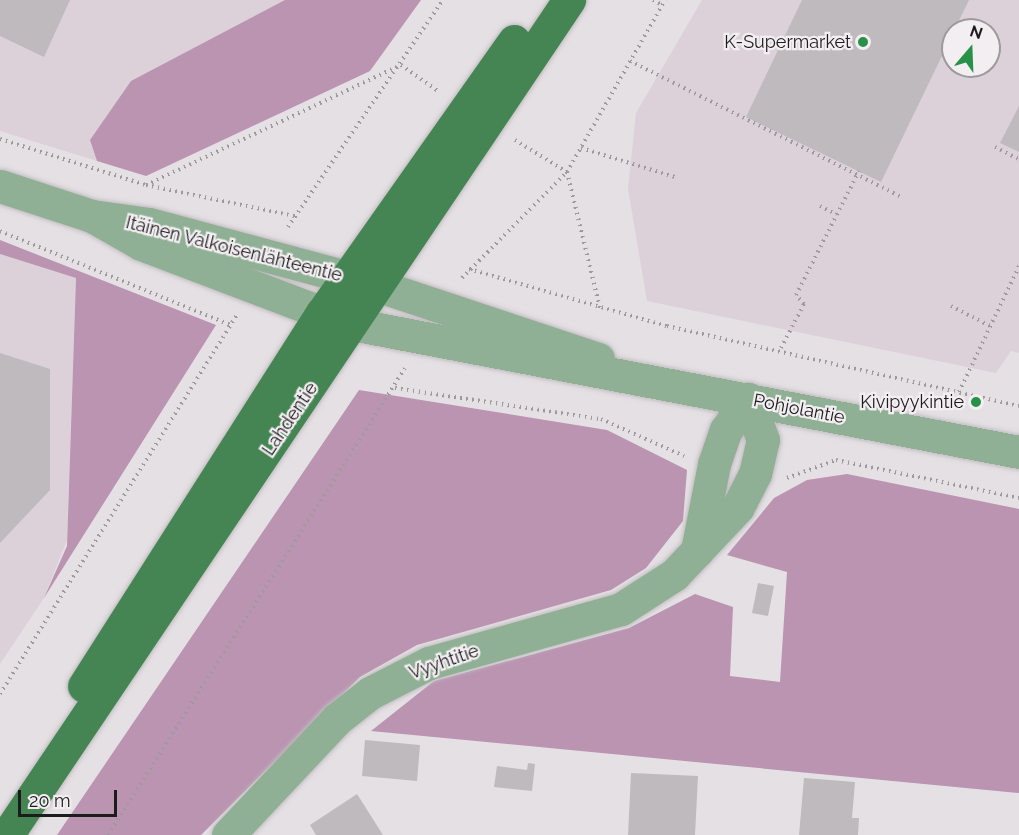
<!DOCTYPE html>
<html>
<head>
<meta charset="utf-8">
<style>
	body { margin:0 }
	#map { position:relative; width:1019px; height:835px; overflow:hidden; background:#e5e0e4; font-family:Raleway,sans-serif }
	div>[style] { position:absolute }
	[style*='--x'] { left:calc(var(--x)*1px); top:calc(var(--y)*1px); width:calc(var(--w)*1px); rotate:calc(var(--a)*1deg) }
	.built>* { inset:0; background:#dcd1d9 }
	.forest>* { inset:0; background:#ba94b1 }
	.building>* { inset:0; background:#bebabd }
	.path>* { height:4px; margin-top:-2px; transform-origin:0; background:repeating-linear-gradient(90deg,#9d999c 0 1.5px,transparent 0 6px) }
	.roads { filter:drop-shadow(0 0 2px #c1bdc0) drop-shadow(0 0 2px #c1bdc0) }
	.minor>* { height:33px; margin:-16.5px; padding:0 16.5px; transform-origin:16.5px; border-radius:16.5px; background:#8fb094 }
	.major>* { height:33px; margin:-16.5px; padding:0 16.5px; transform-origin:16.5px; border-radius:16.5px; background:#458553 }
	.dots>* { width:16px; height:16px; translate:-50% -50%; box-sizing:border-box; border:3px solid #f2eef1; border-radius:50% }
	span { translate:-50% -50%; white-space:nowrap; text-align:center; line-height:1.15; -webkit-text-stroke:4.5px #f2eef1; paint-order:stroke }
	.poi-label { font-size:18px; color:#1d1c1d }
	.right { translate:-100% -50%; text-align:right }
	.street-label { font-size:18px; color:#1d1c1d }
	.north { position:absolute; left:941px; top:18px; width:60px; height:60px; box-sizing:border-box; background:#f2eef1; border:2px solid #9d9a9c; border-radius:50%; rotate:19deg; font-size:16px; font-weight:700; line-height:24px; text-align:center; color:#1d1c1d }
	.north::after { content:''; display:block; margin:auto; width:21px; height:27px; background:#289148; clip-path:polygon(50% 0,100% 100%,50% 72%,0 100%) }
	.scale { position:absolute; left:18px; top:790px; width:99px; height:27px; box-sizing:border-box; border:3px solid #1d1c1d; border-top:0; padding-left:8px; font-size:18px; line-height:21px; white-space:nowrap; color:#1d1c1d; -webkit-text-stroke:4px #f2eef1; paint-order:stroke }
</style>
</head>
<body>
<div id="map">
	<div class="built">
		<i style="clip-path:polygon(0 0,285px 0,90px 140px,97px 161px,0 131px)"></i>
		<i style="clip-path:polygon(evenodd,702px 0,1019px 0,1019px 353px,1011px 351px,996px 373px,647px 301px,628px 189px,636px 113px,702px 0,953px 30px,989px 30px,989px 66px,953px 66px,953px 30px)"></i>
		<i style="clip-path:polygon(0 254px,76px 278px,67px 540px,44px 598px,0 664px)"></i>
	</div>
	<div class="forest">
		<i style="clip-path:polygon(285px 0,421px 0,370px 71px,146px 176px,97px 161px,90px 140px,131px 81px)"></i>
		<i style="clip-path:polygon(0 240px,216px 325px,44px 598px,67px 546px,76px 278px,0 254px)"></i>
		<i style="clip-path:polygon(359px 390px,607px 430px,687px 470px,683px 521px,646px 568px,611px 590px,417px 645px,360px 677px,201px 835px,57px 835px)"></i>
		<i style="clip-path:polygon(847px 474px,1019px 509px,1019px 793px,371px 731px,434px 681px,629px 628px,695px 594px,733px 607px,730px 676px,780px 682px,787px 572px,727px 555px,774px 498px,807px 480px)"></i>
	</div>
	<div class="building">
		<i style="clip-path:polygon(0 0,70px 0,44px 57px,0 36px)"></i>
		<i style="clip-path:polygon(802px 0,969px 0,881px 182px,746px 117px)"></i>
		<i style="clip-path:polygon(1019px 106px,1019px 152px,1000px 143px)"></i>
		<i style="clip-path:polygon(0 353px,50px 369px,50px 490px,0 543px)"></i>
		<i style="clip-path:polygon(758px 583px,774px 586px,768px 616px,752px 613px)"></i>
		<i style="clip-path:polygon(365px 740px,420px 745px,417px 781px,362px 776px)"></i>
		<i style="clip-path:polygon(528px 763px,535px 764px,532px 791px,494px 787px,497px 766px,527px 770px)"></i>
		<i style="clip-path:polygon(631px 773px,698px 776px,695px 835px,628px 835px)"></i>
		<i style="clip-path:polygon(804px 778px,855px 782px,852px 818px,859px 818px,858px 835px,799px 835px)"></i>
		<i style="clip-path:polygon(357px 794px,383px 835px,316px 835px,310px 825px)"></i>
	</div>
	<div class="path">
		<i style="--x:653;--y:0;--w:10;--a:29"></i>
		<i style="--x:630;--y:61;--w:302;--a:26.6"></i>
		<i style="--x:0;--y:139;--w:153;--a:17.5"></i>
		<i style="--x:146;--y:185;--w:152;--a:11.8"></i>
		<i style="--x:515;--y:140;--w:61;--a:31.6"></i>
		<i style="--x:567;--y:172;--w:140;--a:76.4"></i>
		<i style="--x:995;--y:147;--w:27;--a:27"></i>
		<i style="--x:581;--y:148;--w:98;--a:17.1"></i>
		<i style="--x:146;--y:185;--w:282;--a:-25.2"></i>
		<i style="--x:401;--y:65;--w:45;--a:35.1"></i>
		<i style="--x:820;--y:206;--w:18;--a:27"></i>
		<i style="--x:288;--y:227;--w:275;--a:-55.7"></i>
		<i style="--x:0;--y:231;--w:248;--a:22.2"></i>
		<i style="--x:469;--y:269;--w:206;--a:16.1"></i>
		<i style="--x:667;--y:326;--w:361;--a:12.8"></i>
		<i style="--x:462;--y:278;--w:149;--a:-45.3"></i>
		<i style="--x:567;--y:172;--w:198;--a:-60.3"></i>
		<i style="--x:951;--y:306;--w:44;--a:27.1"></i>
		<i style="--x:781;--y:348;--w:50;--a:-62.4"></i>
		<i style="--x:804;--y:304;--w:12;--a:-132"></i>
		<i style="--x:796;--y:295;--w:139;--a:-63.1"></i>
		<i style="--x:395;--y:388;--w:208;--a:8.6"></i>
		<i style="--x:601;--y:419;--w:91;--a:24"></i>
		<i style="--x:959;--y:392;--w:140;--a:-64.5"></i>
		<i style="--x:787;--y:478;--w:52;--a:-20.2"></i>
		<i style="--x:836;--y:460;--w:187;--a:11.7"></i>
		<i style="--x:0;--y:694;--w:446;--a:-58"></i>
		<i style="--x:108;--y:835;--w:553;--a:-57.54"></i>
	</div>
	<div class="roads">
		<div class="minor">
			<i style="--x:0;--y:186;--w:97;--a:18.1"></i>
			<i style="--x:92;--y:216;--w:58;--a:8"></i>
			<i style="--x:149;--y:224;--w:235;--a:15"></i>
			<i style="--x:376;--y:285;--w:234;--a:18.4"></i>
			<i style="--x:92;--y:216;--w:56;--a:29.7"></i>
			<i style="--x:141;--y:244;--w:226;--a:20.8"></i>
			<i style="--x:352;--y:324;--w:679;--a:10.86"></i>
			<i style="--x:697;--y:551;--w:89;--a:-78.9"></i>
			<i style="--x:714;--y:464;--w:36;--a:-71"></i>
			<i style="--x:726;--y:430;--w:38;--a:-55"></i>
			<i style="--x:228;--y:835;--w:159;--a:-46.8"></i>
			<i style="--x:337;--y:719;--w:42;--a:-38.2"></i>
			<i style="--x:370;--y:693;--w:66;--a:-27"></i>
			<i style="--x:429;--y:663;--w:199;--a:-15.7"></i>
			<i style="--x:621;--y:609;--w:63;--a:-32.7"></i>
			<i style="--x:674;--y:575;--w:93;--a:-46.7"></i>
			<i style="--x:738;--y:507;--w:37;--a:-63"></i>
			<i style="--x:755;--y:474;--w:35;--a:-77"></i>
			<i style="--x:763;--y:440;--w:44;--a:-110.1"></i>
		</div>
		<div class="major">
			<i style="--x:84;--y:686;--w:442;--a:-57.5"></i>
			<i style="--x:322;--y:313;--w:333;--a:-54.8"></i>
			<i style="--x:7;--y:835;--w:1007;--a:-56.06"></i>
		</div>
	</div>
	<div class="dots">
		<i style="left:863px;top:42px;background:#289148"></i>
		<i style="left:976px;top:402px;background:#289148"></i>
	</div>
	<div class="poi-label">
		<span class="right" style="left:851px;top:42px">K-Supermarket</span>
		<span class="right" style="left:964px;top:402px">Kivipyykintie</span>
	</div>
	<div class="street-label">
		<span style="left:234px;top:249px;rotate:14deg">Itäinen Valkoisenlähteentie</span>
		<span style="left:799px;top:409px;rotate:11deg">Pohjolantie</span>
		<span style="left:290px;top:419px;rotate:-56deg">Lahdentie</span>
		<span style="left:444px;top:662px;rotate:-19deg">Vyyhtitie</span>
	</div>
	<div class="north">N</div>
	<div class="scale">20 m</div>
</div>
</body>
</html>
